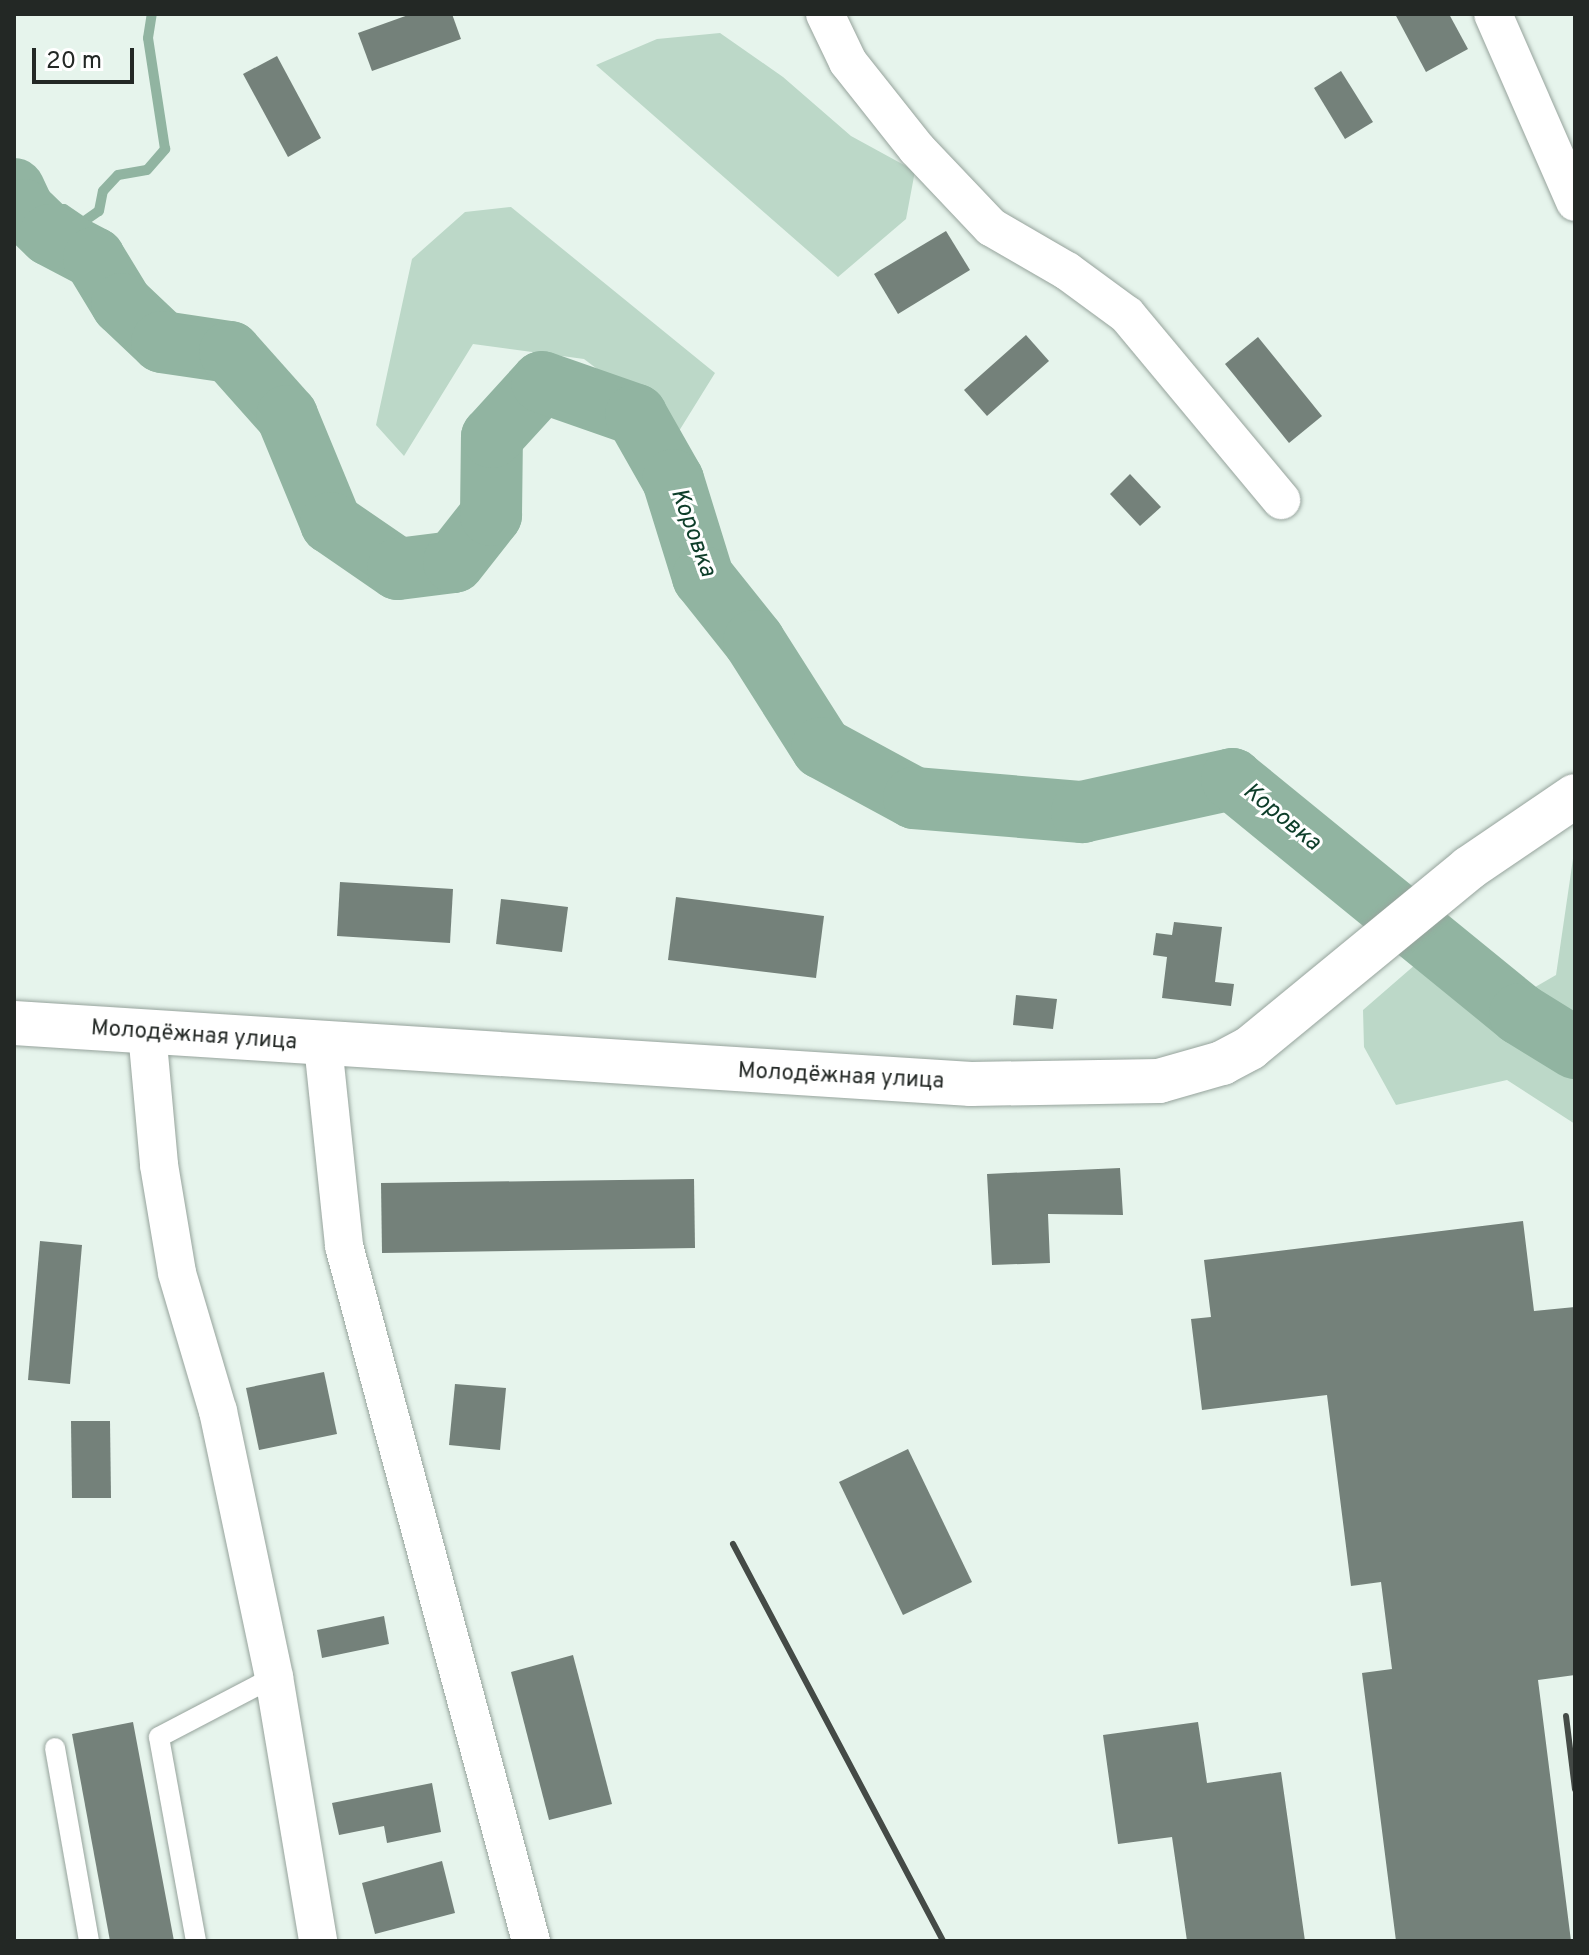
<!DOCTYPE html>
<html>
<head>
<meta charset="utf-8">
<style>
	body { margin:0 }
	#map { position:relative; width:1589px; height:1955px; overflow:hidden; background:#e6f4ec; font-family:Overpass,sans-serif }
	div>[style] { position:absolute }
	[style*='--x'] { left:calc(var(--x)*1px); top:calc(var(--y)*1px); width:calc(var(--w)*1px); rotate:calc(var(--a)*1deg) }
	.green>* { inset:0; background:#bcd8c8 }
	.stream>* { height:10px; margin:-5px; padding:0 5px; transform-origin:5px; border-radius:5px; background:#91b4a1 }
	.river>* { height:62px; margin:-31px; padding:0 31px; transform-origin:31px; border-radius:31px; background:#91b4a1 }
	.building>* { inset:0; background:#74817a }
	.roads { filter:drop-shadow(0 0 2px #96a39c) drop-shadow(0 0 2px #96a39c) }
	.service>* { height:20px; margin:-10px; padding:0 10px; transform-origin:10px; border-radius:10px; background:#fff }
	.minor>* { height:38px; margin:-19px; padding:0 19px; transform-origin:19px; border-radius:19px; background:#fff }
	.primary>* { height:44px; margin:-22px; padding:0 22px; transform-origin:22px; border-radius:22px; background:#fff }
	.rail>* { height:6px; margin:-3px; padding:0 3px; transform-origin:3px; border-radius:3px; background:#444a46 }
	span { translate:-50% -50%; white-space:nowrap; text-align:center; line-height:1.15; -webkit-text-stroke:6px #fff; paint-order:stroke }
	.street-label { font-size:22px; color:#232825 }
	.water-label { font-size:24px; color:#0d3d29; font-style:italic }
	.frame { position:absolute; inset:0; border:16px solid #232825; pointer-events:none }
	.scale { position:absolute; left:32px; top:48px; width:102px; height:36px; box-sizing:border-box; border:4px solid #232825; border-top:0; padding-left:10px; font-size:24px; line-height:28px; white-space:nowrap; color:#232825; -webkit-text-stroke:6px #fff; paint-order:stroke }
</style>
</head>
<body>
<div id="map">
	<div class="green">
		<i style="clip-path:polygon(720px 33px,783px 77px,851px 136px,915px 171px,906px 219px,838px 277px,596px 65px,657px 39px)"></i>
		<i style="clip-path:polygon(511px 207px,715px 373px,679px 431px,584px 359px,473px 344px,404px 456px,376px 425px,412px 259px,465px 212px)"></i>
		<i style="clip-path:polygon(1575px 845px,1575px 1124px,1507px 1080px,1396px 1105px,1364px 1047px,1363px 1010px,1416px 964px,1492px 1012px,1556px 975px)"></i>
	</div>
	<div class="stream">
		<i style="--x:50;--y:235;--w:23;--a:-97"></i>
		<i style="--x:47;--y:212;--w:17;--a:-10"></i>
		<i style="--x:64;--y:209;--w:23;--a:34"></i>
		<i style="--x:83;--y:222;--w:19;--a:-35"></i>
		<i style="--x:99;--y:211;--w:20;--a:-79"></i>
		<i style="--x:103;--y:191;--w:22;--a:-47"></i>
		<i style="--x:118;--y:175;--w:29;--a:-10"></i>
		<i style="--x:147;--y:170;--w:28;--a:-49"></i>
		<i style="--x:165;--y:149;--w:112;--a:-98.7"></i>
		<i style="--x:148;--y:38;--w:24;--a:-81"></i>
	</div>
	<div class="river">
		<i style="--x:14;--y:189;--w:23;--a:65"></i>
		<i style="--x:24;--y:210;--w:36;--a:44"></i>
		<i style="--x:50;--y:235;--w:50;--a:27.6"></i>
		<i style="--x:94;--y:258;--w:54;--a:58.7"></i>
		<i style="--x:122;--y:304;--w:55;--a:43.5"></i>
		<i style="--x:162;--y:342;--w:69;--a:8.4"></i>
		<i style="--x:230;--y:352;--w:86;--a:48.3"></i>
		<i style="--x:287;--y:416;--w:116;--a:67.6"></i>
		<i style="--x:331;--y:523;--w:81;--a:34.5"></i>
		<i style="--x:398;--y:569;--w:56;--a:-7.1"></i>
		<i style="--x:454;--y:562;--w:60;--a:-51.8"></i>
		<i style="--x:491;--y:515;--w:78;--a:-89.3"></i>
		<i style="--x:492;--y:437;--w:74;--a:-47.7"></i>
		<i style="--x:542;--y:382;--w:100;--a:19.3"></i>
		<i style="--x:636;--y:415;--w:75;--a:60.4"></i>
		<i style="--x:673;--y:480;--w:102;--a:72.8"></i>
		<i style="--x:703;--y:577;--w:82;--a:51.4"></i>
		<i style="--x:754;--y:641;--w:127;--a:57.6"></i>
		<i style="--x:822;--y:748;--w:105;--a:28.5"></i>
		<i style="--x:914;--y:798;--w:169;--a:4.8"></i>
		<i style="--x:1082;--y:812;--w:154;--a:-12.4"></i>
		<i style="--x:1232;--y:779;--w:372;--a:39.2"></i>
		<i style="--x:1520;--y:1014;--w:65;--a:31.7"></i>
	</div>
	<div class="building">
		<i style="clip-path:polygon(411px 14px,452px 14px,461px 39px,372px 71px,358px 33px)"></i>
		<i style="clip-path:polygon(1395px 14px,1449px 14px,1468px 49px,1426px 72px)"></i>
		<i style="clip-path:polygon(277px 56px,321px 138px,288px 157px,243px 74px)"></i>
		<i style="clip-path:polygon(1341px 71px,1373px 122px,1345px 139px,1314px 88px)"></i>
		<i style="clip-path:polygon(946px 231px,970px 270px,898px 314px,874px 274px)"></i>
		<i style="clip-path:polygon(1026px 335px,1049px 361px,987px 416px,964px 390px)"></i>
		<i style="clip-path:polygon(1258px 337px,1322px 416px,1289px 443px,1225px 364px)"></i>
		<i style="clip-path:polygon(1130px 474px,1161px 507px,1140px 526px,1110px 494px)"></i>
		<i style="clip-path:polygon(340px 882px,453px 889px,450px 943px,337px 936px)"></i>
		<i style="clip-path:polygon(676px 897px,824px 916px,816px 978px,668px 960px)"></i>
		<i style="clip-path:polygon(501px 899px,568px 907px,562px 952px,496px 944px)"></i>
		<i style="clip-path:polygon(1174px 922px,1222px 927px,1215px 982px,1234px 984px,1231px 1006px,1162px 998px,1167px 957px,1153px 955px,1156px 933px,1172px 935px)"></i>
		<i style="clip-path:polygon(1016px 995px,1057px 999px,1053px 1029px,1013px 1025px)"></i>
		<i style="clip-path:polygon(1120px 1168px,1123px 1215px,1048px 1214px,1050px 1263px,992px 1265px,987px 1174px)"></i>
		<i style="clip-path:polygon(694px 1179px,695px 1248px,382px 1253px,381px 1183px)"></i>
		<i style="clip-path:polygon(1523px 1221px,1534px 1311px,1575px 1307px,1575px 1675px,1538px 1680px,1571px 1941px,1396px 1941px,1362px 1673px,1392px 1669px,1381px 1582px,1351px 1586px,1327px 1395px,1202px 1410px,1191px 1319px,1211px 1317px,1204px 1260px)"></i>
		<i style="clip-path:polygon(40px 1241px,82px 1245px,70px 1384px,28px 1380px)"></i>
		<i style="clip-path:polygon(324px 1372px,337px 1434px,259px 1450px,246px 1388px)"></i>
		<i style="clip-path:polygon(455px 1384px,506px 1388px,500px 1450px,449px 1445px)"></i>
		<i style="clip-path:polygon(71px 1421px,110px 1421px,111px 1498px,72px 1498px)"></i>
		<i style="clip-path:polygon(908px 1449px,972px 1582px,903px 1615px,839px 1482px)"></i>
		<i style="clip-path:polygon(384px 1616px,389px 1644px,322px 1658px,317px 1630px)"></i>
		<i style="clip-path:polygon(573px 1655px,612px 1804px,549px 1820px,511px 1672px)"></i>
		<i style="clip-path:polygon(133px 1722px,174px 1941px,110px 1941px,72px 1734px)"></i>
		<i style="clip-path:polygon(1198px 1722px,1207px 1783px,1281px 1772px,1305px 1941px,1187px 1941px,1172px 1837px,1118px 1844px,1103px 1735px)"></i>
		<i style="clip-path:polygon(432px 1783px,441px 1832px,387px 1843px,384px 1826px,339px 1835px,332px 1803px)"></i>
		<i style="clip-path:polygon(442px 1861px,455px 1913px,375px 1934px,362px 1883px)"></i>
	</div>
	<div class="roads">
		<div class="service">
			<i style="--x:55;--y:1748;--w:196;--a:80"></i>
			<i style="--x:196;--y:1941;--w:207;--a:-100.3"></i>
			<i style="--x:159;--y:1737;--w:130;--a:-27.6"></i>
		</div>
		<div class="minor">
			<i style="--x:825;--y:14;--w:53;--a:64.4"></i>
			<i style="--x:848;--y:62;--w:111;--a:51.6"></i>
			<i style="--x:917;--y:149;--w:108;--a:46.5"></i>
			<i style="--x:991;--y:227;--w:88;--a:30.1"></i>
			<i style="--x:1067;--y:271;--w:74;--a:36.3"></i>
			<i style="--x:1127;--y:315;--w:241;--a:50.2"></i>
			<i style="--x:1493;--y:14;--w:205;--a:66.4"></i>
			<i style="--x:147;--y:1032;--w:134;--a:84.8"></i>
			<i style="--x:159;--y:1165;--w:109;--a:80.5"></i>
			<i style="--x:177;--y:1273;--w:144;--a:73.5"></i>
			<i style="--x:218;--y:1411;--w:272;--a:78.1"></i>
			<i style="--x:274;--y:1677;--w:268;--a:80.5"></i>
			<i style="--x:323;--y:1045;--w:202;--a:84"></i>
			<i style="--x:344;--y:1246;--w:720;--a:74.94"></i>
		</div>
		<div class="primary">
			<i style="--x:14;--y:1023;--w:959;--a:3.65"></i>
			<i style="--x:971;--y:1084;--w:188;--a:-0.9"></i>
			<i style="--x:1159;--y:1081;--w:66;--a:-15.9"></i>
			<i style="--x:1222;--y:1063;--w:32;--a:-28"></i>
			<i style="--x:1250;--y:1048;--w:283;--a:-39.4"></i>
			<i style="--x:1469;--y:868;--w:128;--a:-34.2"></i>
		</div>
	</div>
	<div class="rail">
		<i style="--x:733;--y:1544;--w:449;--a:62.1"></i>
		<i style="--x:1566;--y:1716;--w:74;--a:83"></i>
	</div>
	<div class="street-label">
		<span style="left:194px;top:1036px;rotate:4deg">Молодёжная улица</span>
		<span style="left:841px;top:1077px;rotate:3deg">Молодёжная улица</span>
	</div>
	<div class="water-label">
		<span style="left:692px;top:533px;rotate:70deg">Коровка</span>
		<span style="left:1281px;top:818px;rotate:39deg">Коровка</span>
	</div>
	<div class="frame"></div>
	<div class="scale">20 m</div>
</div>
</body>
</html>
